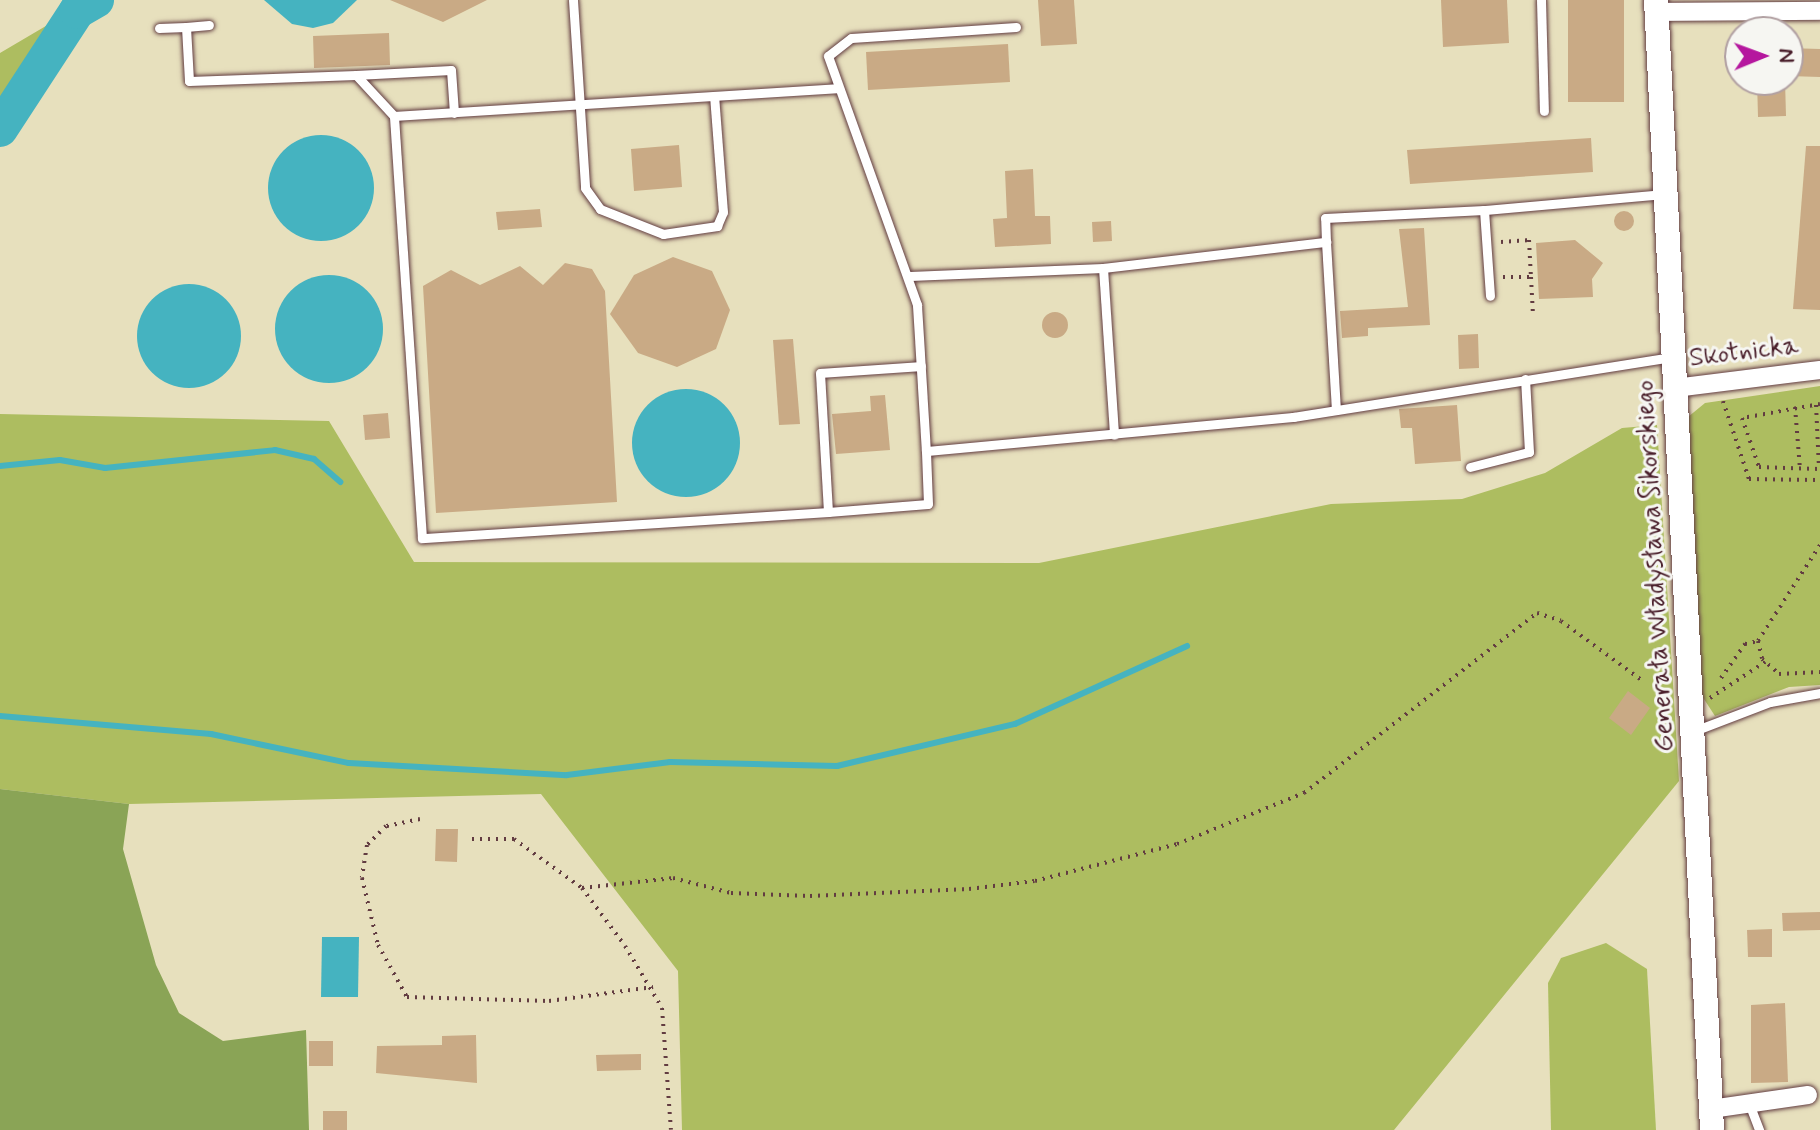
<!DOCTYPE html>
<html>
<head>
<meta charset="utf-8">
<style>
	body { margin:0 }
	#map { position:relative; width:1820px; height:1130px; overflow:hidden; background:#e7e0bd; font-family:Mynerve,sans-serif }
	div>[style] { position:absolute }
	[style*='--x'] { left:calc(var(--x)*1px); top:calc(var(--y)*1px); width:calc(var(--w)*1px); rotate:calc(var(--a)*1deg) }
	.green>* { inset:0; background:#adbd60 }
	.forest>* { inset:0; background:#8aa456 }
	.water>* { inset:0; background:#45b3c0 }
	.round { border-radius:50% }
	.stream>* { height:6px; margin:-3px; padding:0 3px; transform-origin:3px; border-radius:3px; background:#45b3c0 }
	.river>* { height:36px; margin:-18px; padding:0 18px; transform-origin:18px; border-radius:18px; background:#45b3c0 }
	.building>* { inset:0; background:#c9aa85 }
	.path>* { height:4px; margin-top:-2px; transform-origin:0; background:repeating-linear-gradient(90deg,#623c41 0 2px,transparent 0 8px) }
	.roads { filter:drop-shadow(0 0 2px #623c41) drop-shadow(0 0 2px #623c41) }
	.lane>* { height:9px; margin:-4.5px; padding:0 4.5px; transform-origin:4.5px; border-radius:4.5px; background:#fff }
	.street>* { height:18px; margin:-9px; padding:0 9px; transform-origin:9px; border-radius:9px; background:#fff }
	.secondary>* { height:24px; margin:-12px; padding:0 12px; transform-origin:12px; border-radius:12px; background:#fff }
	span { translate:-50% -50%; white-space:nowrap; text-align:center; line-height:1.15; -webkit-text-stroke:6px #f6f6f2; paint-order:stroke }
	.street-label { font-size:26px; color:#4a1f2b }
	.north { position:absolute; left:1724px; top:16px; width:80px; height:80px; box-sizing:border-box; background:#f6f6f2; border:2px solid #b1a0a2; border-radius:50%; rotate:89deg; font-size:22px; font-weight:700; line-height:32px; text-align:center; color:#4a1f2b }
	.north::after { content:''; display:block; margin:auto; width:28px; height:36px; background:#b5179e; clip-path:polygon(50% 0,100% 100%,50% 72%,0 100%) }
</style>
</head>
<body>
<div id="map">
	<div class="green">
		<i style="clip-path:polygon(90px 0,114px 0,88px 19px,0 140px,0 53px)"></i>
		<i style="clip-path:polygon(1820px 386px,1820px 685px,1789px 687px,1715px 716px,1702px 696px,1688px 417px,1705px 403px)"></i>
		<i style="clip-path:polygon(0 414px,329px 421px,414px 562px,1039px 563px,1331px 504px,1462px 499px,1545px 473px,1622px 428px,1657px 425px,1679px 781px,1394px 1130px,682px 1130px,678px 971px,541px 794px,129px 804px,0 789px)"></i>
		<i style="clip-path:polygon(1606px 943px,1647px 969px,1656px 1130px,1551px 1130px,1548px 983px,1561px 958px)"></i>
	</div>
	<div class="forest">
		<i style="clip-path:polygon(0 789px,129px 804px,123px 849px,156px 965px,179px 1013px,223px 1041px,306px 1030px,309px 1130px,0 1130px)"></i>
	</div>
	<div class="water">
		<i style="clip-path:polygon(264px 0,357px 0,333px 23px,313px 28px,292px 24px)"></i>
		<i class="round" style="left:268px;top:135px;width:106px;height:106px"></i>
		<i class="round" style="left:275px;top:275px;width:108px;height:108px"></i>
		<i class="round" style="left:137px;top:284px;width:104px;height:104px"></i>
		<i class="round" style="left:632px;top:389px;width:108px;height:108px"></i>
		<i style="clip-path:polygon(322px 937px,359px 937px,358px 997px,321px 997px)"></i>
	</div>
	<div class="stream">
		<i style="--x:0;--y:466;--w:60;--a:-5.7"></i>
		<i style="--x:60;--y:460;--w:46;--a:10.1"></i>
		<i style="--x:105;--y:468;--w:171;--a:-6"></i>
		<i style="--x:275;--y:450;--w:40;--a:13"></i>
		<i style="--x:314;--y:459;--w:35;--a:41"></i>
		<i style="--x:0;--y:716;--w:212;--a:4.9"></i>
		<i style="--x:211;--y:734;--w:141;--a:11.9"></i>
		<i style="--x:349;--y:763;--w:218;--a:3.2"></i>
		<i style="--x:567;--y:775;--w:104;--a:-7.2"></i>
		<i style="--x:670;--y:762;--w:167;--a:1.4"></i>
		<i style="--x:837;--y:766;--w:183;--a:-13.3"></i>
		<i style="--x:1015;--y:724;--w:189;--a:-24.4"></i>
	</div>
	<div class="river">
		<i style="--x:0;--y:129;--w:141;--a:-56.9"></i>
		<i style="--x:77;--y:11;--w:22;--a:-30"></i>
	</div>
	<div class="building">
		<i style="clip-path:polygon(390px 0,487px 0,443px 22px)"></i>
		<i style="clip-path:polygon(1038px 0,1074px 0,1077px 44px,1041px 46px)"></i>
		<i style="clip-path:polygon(1441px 0,1507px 0,1509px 43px,1443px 47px)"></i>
		<i style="clip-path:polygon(1568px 0,1624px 0,1624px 102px,1568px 102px)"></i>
		<i style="clip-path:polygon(389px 33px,390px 65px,314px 68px,313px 36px)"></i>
		<i style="clip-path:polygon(1008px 44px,1010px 82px,868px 90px,866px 52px)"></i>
		<i style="clip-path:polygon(1788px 48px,1820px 49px,1820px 77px,1788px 76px)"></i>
		<i style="clip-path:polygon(1757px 80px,1785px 80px,1786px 116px,1758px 117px)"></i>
		<i style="clip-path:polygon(1591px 138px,1593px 172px,1410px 184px,1407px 150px)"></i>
		<i style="clip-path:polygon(679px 145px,682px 187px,634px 191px,631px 149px)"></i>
		<i style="clip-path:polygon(1806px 146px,1820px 146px,1820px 310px,1793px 309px)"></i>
		<i style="clip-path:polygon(1033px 169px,1035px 216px,1050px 216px,1051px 244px,995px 247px,993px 219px,1007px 218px,1005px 171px)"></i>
		<i style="clip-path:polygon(540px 209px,542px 227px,498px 230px,496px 212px)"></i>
		<i class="round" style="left:1614px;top:211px;width:20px;height:20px"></i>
		<i style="clip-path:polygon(1111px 221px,1112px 241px,1093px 242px,1092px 222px)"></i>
		<i style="clip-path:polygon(1424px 228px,1430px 325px,1368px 328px,1368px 336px,1342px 338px,1340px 311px,1408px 307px,1399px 229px)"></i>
		<i style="clip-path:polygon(1575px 240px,1603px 263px,1592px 279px,1593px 297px,1539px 299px,1536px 243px)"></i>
		<i style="clip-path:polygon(673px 257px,712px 271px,730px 310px,716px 349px,677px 367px,638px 353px,610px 314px,634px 275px)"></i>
		<i style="clip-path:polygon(565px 263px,592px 269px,605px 291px,617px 502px,436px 513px,423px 286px,451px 270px,480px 285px,520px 266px,543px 285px)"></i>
		<i class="round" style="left:1042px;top:312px;width:26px;height:26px"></i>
		<i style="clip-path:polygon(1478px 334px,1479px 368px,1459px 369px,1458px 335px)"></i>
		<i style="clip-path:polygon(793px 339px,800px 424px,779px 425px,773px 340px)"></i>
		<i style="clip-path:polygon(885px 395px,890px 450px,836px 454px,832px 414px,871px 411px,870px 396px)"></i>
		<i style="clip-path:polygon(1457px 405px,1461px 461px,1415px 464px,1412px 428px,1401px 428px,1399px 409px)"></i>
		<i style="clip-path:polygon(388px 413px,390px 438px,365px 440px,363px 415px)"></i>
		<i style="clip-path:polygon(1628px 691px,1650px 708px,1631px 735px,1609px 718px)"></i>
		<i style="clip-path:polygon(436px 829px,458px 829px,457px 862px,435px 861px)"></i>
		<i style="clip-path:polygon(1820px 912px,1820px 930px,1783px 931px,1782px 913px)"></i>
		<i style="clip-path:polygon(1772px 929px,1772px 957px,1748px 957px,1747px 930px)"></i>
		<i style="clip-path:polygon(1785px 1003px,1788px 1082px,1751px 1083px,1751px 1005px)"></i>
		<i style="clip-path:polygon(476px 1035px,477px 1083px,376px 1073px,377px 1046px,442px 1045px,442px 1036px)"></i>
		<i style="clip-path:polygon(309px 1041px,333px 1041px,333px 1066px,309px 1066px)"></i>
		<i style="clip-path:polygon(641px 1054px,641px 1070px,597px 1071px,596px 1055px)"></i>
		<i style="clip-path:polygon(323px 1111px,347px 1111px,347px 1130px,323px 1130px)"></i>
	</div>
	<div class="path">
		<i style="--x:1501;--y:242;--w:28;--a:-4"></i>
		<i style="--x:1529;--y:240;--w:37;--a:87"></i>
		<i style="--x:1503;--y:277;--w:28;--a:0"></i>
		<i style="--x:1531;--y:277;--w:39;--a:87"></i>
		<i style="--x:1723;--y:401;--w:82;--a:71.6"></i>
		<i style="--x:1749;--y:479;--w:71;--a:0.8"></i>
		<i style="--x:1820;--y:404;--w:79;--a:169.8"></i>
		<i style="--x:1742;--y:418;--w:52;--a:70.9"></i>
		<i style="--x:1759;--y:467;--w:61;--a:1.9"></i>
		<i style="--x:1816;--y:405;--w:64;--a:87.3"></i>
		<i style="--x:1795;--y:407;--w:62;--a:85.4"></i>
		<i style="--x:1820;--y:545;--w:114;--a:122.9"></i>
		<i style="--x:1758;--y:641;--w:18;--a:77"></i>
		<i style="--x:1762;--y:659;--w:23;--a:41"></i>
		<i style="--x:1779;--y:674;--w:41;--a:-2.8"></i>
		<i style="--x:1721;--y:678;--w:42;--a:-54.8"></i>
		<i style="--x:1745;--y:644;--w:13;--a:-13"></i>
		<i style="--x:1710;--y:698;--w:66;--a:-33.2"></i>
		<i style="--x:420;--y:819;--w:35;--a:168"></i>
		<i style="--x:386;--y:826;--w:27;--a:135"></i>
		<i style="--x:367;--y:845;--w:33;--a:99"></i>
		<i style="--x:362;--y:878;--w:69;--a:76.6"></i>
		<i style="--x:378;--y:945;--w:60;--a:60.9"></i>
		<i style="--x:407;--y:997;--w:142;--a:1.6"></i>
		<i style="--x:549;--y:1001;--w:105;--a:-7.7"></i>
		<i style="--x:472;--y:839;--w:42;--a:0"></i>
		<i style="--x:514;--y:839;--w:84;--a:35.8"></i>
		<i style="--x:582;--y:888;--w:72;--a:53.4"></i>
		<i style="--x:625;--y:946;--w:72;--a:59.2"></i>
		<i style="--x:662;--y:1008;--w:122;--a:85.8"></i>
		<i style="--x:582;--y:888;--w:92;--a:-6.3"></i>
		<i style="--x:673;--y:878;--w:60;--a:14.5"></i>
		<i style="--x:731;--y:893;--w:79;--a:2.2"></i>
		<i style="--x:810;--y:896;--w:159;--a:-2.5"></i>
		<i style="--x:969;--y:889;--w:66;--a:-6.9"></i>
		<i style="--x:1035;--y:881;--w:147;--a:-14.6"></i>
		<i style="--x:1177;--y:844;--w:137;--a:-21.9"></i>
		<i style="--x:1304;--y:793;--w:294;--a:-37.7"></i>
		<i style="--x:1537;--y:613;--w:25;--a:18"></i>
		<i style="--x:1561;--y:621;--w:103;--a:36.3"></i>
	</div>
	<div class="roads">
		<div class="lane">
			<i style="--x:573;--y:0;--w:188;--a:86.3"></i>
			<i style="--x:585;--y:188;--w:26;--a:54"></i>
			<i style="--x:600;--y:209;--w:68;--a:21.6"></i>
			<i style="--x:663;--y:234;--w:55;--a:-8.4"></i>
			<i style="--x:717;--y:226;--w:15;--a:-67"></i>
			<i style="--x:723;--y:212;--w:116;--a:-94.4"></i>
			<i style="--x:1541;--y:0;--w:111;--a:88.5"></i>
			<i style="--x:186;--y:27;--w:23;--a:-5"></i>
			<i style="--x:1016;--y:27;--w:165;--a:176.2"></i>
			<i style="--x:851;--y:38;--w:29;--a:142"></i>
			<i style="--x:828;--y:56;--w:264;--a:70.3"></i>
			<i style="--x:917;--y:305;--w:146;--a:86.5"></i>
			<i style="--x:926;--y:451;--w:369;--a:-5.3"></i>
			<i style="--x:1293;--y:417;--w:385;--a:-9"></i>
			<i style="--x:159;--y:28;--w:27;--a:-2"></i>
			<i style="--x:186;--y:27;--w:54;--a:86.8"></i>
			<i style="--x:189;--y:81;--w:167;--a:-2.1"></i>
			<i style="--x:356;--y:75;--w:56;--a:47.2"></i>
			<i style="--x:356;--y:75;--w:95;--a:-3"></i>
			<i style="--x:451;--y:70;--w:43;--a:86"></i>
			<i style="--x:1484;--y:210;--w:182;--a:-5.1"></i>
			<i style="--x:1326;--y:242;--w:24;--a:-92"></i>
			<i style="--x:1325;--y:218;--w:159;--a:-2.9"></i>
			<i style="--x:1484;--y:210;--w:86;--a:86"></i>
			<i style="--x:1103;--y:268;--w:167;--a:86.2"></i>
			<i style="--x:910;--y:276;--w:193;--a:-2.4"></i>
			<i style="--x:1103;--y:268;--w:225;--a:-6.7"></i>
			<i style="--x:1326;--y:242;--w:168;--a:86.6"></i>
			<i style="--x:921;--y:366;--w:101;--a:176"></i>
			<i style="--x:820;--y:373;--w:139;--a:86.7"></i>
			<i style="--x:828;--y:512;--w:100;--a:-4.6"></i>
			<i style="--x:928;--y:504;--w:53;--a:-92.2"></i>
			<i style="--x:1470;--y:467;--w:61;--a:-14.3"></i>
			<i style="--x:1529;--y:452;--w:73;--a:-93.1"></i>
			<i style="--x:828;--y:512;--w:407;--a:176.3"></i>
			<i style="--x:422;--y:538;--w:423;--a:-93.8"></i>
			<i style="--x:394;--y:116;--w:443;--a:-3.6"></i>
			<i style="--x:1694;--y:731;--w:81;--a:-20.9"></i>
			<i style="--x:1770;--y:702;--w:51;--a:-10.2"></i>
			<i style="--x:1750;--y:1106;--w:26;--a:69"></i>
		</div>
		<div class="street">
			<i style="--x:1657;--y:12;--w:163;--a:-0.4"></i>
			<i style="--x:1675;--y:388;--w:146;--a:-7.1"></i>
			<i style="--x:1711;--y:1109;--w:98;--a:-8.2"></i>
		</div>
		<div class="secondary">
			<i style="--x:1656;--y:0;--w:1131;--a:87.16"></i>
		</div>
	</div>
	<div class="street-label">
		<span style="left:1744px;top:353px;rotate:-7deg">Skotnicka</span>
		<span style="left:1656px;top:566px;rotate:-93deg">Generała Władysława Sikorskiego</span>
	</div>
	<div class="north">N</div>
</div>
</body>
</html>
